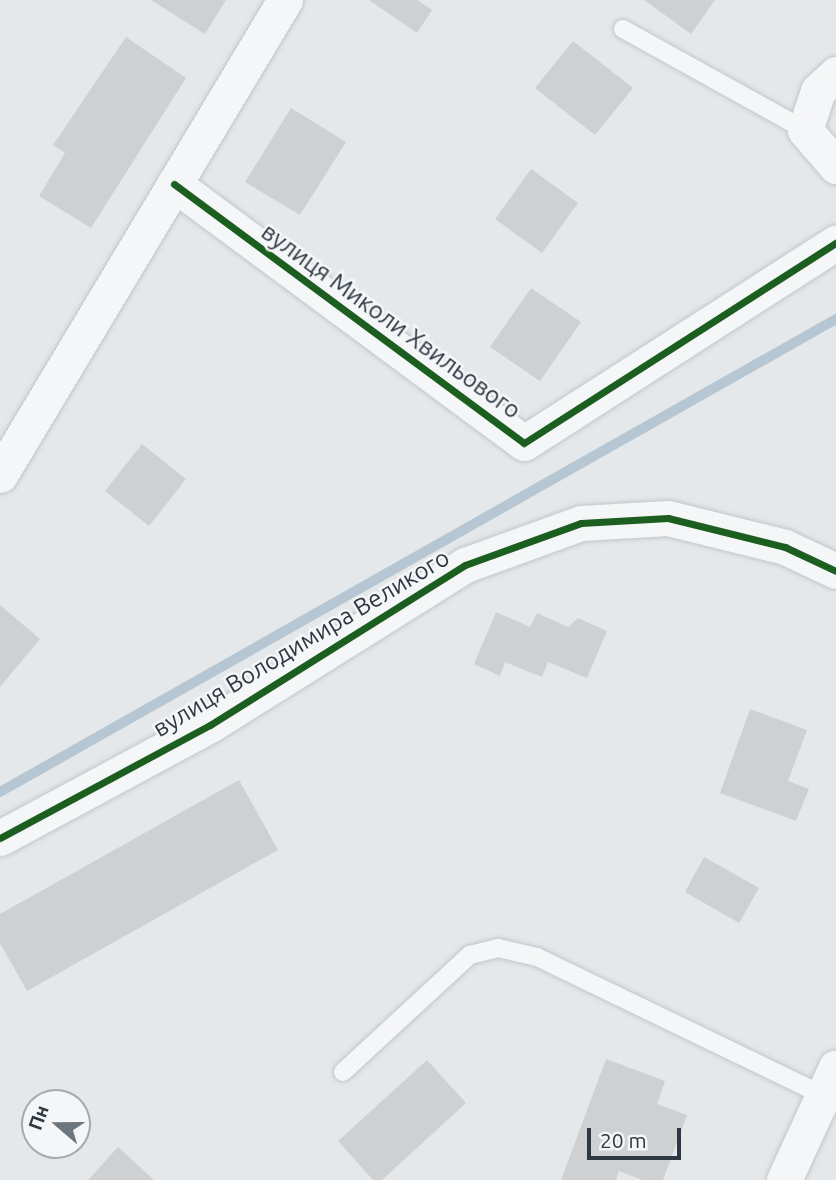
<!DOCTYPE html>
<html>
<head>
<meta charset="utf-8">
<style>
	body { margin:0 }
	#map { position:relative; width:836px; height:1180px; overflow:hidden; background:#e5e8ea; font-family:Ubuntu,sans-serif }
	div>[style] { position:absolute }
	[style*='--x'] { left:calc(var(--x)*1px); top:calc(var(--y)*1px); width:calc(var(--w)*1px); rotate:calc(var(--a)*1deg) }
	.stream>* { height:10px; margin:-5px; padding:0 5px; transform-origin:5px; border-radius:5px; background:#b6c7d3 }
	.building>* { inset:0; background:#ced0d2 }
	.roads { filter:drop-shadow(0 0 2px #c3c6c8) drop-shadow(0 0 2px #c3c6c8) }
	.lane>* { height:18px; margin:-9px; padding:0 9px; transform-origin:9px; border-radius:9px; background:#f5f6f7 }
	.street>* { height:35px; margin:-17.5px; padding:0 17.5px; transform-origin:17.5px; border-radius:17.5px; background:#f5f6f7 }
	.cycleway>* { height:7px; margin:-3.5px; padding:0 3.5px; transform-origin:3.5px; border-radius:3.5px; background:#1b5e20 }
	span { translate:-50% -50%; white-space:nowrap; text-align:center; line-height:1.15; -webkit-text-stroke:5px #f4f6f8; paint-order:stroke }
	.street-label { font-size:24px; color:#2d3843 }
	.north { position:absolute; left:21px; top:1089px; width:70px; height:70px; box-sizing:border-box; background:#f4f6f8; border:2px solid #a4aab0; border-radius:50%; rotate:290deg; font-size:19px; font-weight:700; line-height:28px; text-align:center; color:#2d3843 }
	.north::after { content:''; display:block; margin:auto; width:24px; height:32px; background:#6d767d; clip-path:polygon(50% 0,100% 100%,50% 72%,0 100%) }
	.scale { position:absolute; left:587px; top:1128px; width:94px; height:32px; box-sizing:border-box; border:4px solid #2d3843; border-top:0; padding-left:9px; font-size:21px; line-height:24px; white-space:nowrap; color:#2d3843; -webkit-text-stroke:5px #f4f6f8; paint-order:stroke }
</style>
</head>
<body>
<div id="map">
	<div class="stream">
		<i style="--x:0;--y:792;--w:961;--a:-29.5"></i>
	</div>
	<div class="building">
		<i style="clip-path:polygon(151px 0,226px 0,205px 34px)"></i>
		<i style="clip-path:polygon(369px 0,417px 0,432px 10px,417px 33px)"></i>
		<i style="clip-path:polygon(644px 0,715px 0,691px 34px)"></i>
		<i style="clip-path:polygon(126px 37px,186px 78px,91px 228px,39px 196px,65px 153px,53px 145px)"></i>
		<i style="clip-path:polygon(573px 41px,633px 88px,595px 135px,535px 88px)"></i>
		<i style="clip-path:polygon(291px 108px,346px 142px,300px 215px,245px 182px)"></i>
		<i style="clip-path:polygon(531px 169px,578px 203px,542px 253px,495px 219px)"></i>
		<i style="clip-path:polygon(531px 288px,581px 322px,540px 381px,490px 347px)"></i>
		<i style="clip-path:polygon(142px 444px,186px 479px,149px 526px,105px 491px)"></i>
		<i style="clip-path:polygon(0 605px,40px 639px,0 687px)"></i>
		<i style="clip-path:polygon(496px 612px,530px 627px,537px 613px,568px 627px,578px 618px,607px 631px,587px 678px,548px 662px,542px 677px,505px 662px,500px 676px,474px 664px)"></i>
		<i style="clip-path:polygon(750px 709px,807px 730px,788px 781px,809px 789px,796px 821px,720px 793px)"></i>
		<i style="clip-path:polygon(239px 780px,278px 850px,27px 991px,0 943px,0 914px)"></i>
		<i style="clip-path:polygon(704px 857px,759px 888px,739px 923px,685px 892px)"></i>
		<i style="clip-path:polygon(606px 1059px,665px 1081px,657px 1104px,687px 1115px,663px 1180px,642px 1180px,619px 1171px,616px 1180px,561px 1180px)"></i>
		<i style="clip-path:polygon(427px 1060px,466px 1103px,382px 1180px,373px 1180px,338px 1141px)"></i>
		<i style="clip-path:polygon(118px 1147px,154px 1180px,88px 1180px)"></i>
	</div>
	<div class="roads">
		<div class="lane">
			<i style="--x:623;--y:29;--w:208;--a:29"></i>
			<i style="--x:343;--y:1072;--w:173;--a:-42.7"></i>
			<i style="--x:470;--y:955;--w:29;--a:-14"></i>
			<i style="--x:498;--y:948;--w:40;--a:13"></i>
			<i style="--x:537;--y:957;--w:317;--a:25.8"></i>
		</div>
		<div class="street">
			<i style="--x:836;--y:74;--w:25;--a:137"></i>
			<i style="--x:818;--y:91;--w:41;--a:108.4"></i>
			<i style="--x:805;--y:130;--w:48;--a:49.3"></i>
			<i style="--x:174;--y:184;--w:435;--a:36.5"></i>
			<i style="--x:524;--y:443;--w:371;--a:-32.7"></i>
			<i style="--x:0;--y:475;--w:554;--a:-59.04"></i>
			<i style="--x:0;--y:838;--w:238;--a:-28.3"></i>
			<i style="--x:210;--y:725;--w:301;--a:-32.1"></i>
			<i style="--x:465;--y:565;--w:123;--a:-19.9"></i>
			<i style="--x:581;--y:523;--w:87;--a:-3.3"></i>
			<i style="--x:668;--y:518;--w:121;--a:13.9"></i>
			<i style="--x:785;--y:547;--w:56;--a:25.2"></i>
			<i style="--x:784;--y:1180;--w:124;--a:-65.3"></i>
		</div>
	</div>
	<div class="cycleway">
		<i style="--x:174;--y:184;--w:435;--a:36.5"></i>
		<i style="--x:524;--y:443;--w:371;--a:-32.7"></i>
		<i style="--x:0;--y:838;--w:238;--a:-28.3"></i>
		<i style="--x:210;--y:725;--w:301;--a:-32.1"></i>
		<i style="--x:465;--y:565;--w:123;--a:-19.9"></i>
		<i style="--x:581;--y:523;--w:87;--a:-3.3"></i>
		<i style="--x:668;--y:518;--w:121;--a:13.9"></i>
		<i style="--x:785;--y:547;--w:56;--a:25.2"></i>
	</div>
	<div class="street-label">
		<span style="left:391px;top:321px;rotate:36deg">вулиця Миколи Хвильового</span>
		<span style="left:301px;top:643px;rotate:-31deg">вулиця Володимира Великого</span>
	</div>
	<div class="north">Пн</div>
	<div class="scale">20 m</div>
</div>
</body>
</html>
